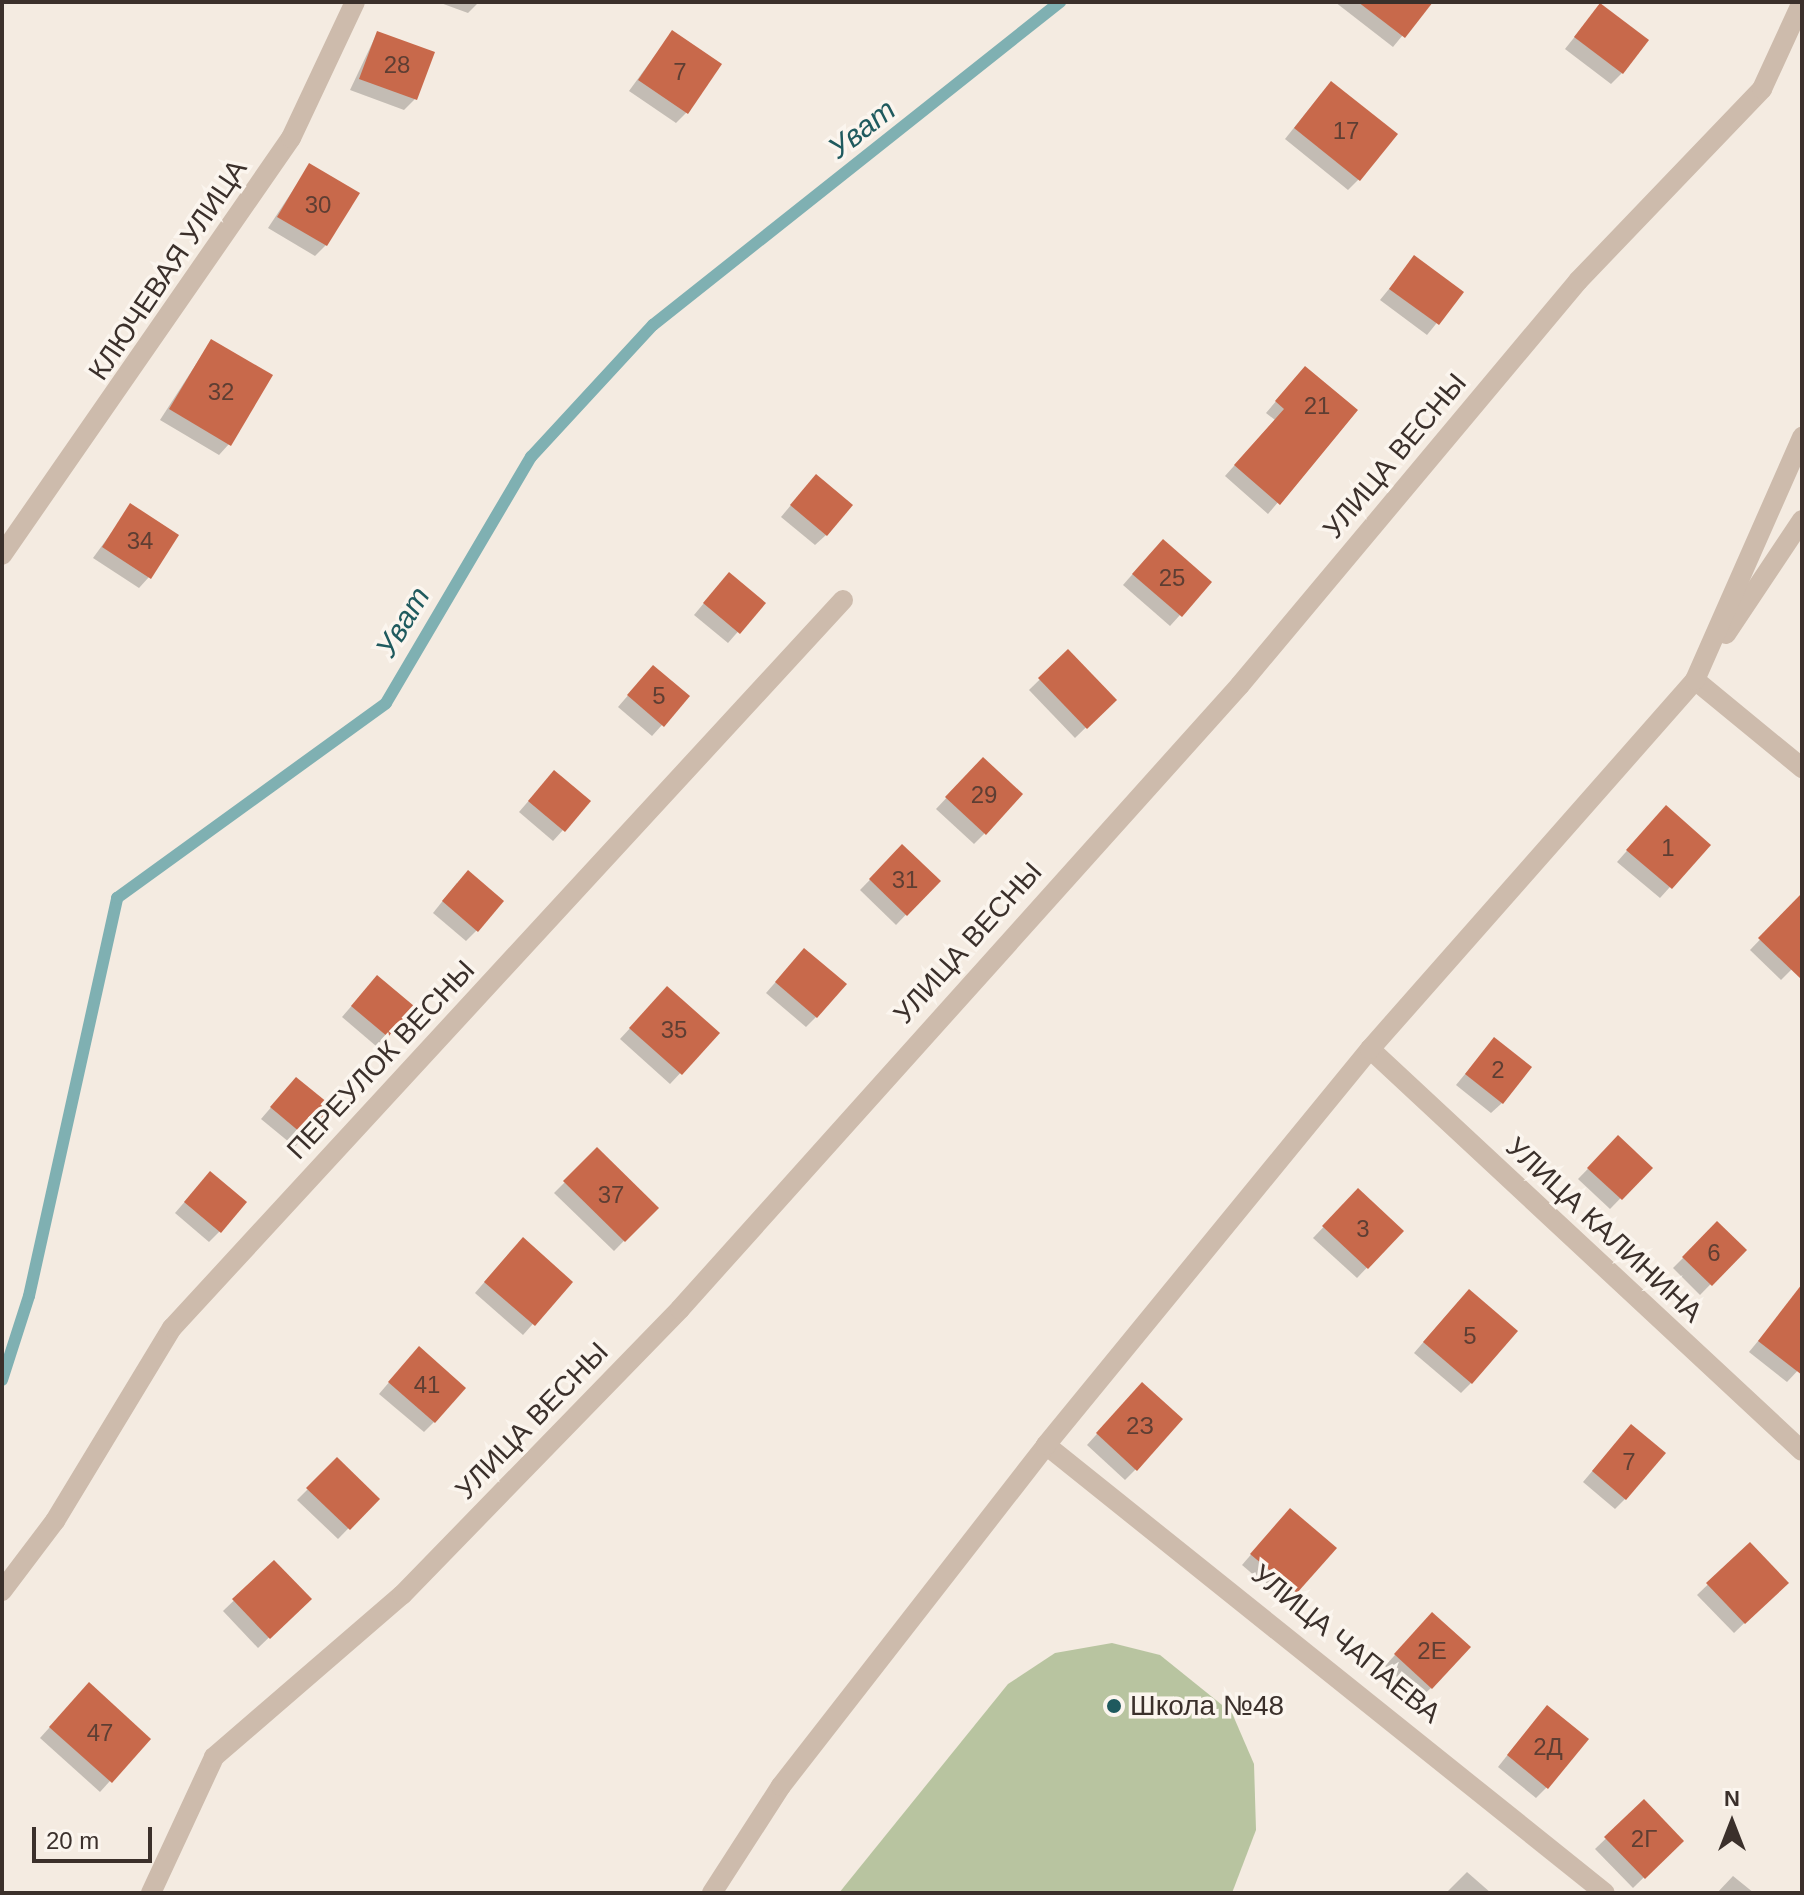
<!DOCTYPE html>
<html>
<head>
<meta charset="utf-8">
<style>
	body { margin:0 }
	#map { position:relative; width:1804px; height:1895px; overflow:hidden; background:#f4ebe1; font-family:Helvetica,sans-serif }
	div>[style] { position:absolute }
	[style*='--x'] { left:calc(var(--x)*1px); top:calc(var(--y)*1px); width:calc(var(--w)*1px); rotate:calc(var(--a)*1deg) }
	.green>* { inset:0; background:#b8c4a0 }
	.shadow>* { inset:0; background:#0003 }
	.stream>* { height:12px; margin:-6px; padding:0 6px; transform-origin:6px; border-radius:6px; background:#7fb0b2 }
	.building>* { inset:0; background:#c8694b }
	.street>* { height:20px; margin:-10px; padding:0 10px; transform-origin:10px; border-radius:10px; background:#cdbbac }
	.dots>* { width:22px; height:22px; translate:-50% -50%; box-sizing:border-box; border:4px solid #fbf5ee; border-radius:50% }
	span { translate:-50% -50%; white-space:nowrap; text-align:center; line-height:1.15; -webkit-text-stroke:7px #fbf5ee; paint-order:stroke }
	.number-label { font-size:24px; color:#5e3e33 }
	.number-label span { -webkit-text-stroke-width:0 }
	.street-label { font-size:28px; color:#3b302b }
	.poi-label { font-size:28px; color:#3b302b }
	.left { translate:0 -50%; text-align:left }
	.water-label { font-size:30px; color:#1f5a5e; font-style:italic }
	.frame { position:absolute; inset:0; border:4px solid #3b302b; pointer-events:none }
	.north { position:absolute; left:1692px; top:1783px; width:80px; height:80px; -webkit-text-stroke:6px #fbf5ee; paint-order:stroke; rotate:0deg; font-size:22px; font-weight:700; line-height:32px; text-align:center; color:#3b302b }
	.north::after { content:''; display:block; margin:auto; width:28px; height:36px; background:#3b302b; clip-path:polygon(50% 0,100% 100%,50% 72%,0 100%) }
	.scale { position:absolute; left:32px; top:1827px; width:120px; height:36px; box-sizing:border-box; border:4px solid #3b302b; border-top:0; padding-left:10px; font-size:24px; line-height:28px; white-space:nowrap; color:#3b302b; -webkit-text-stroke:6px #fbf5ee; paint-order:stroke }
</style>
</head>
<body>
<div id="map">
	<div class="green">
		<i style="clip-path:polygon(1112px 1643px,1160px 1655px,1232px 1713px,1254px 1764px,1256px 1830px,1232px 1893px,839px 1893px,1008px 1684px,1055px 1653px)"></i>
	</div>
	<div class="shadow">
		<i style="clip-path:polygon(438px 2px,479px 2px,468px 13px)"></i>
		<i style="clip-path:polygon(1335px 2px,1430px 2px,1393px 47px)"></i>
		<i style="clip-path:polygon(1600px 5px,1622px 73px,1611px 84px,1565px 49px)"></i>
		<i style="clip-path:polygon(672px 32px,687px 112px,676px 123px,629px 91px)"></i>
		<i style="clip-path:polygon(377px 33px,415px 99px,404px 110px,350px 90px)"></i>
		<i style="clip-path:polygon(1321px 94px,1359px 179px,1348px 190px,1285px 139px)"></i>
		<i style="clip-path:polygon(309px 166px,326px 245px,315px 256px,268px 228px)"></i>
		<i style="clip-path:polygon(1414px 258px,1461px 293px,1427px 335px,1380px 300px)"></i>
		<i style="clip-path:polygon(211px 341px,229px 444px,219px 455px,160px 420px)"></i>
		<i style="clip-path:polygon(1295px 379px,1355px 411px,1268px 514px,1225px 476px,1275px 420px,1266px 413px)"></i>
		<i style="clip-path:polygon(806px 487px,826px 535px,815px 545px,781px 517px)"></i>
		<i style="clip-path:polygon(131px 506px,149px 577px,139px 588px,93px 558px)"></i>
		<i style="clip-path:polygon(1152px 552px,1209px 583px,1170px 626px,1123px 585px)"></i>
		<i style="clip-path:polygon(719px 585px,763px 603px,728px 643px,694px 615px)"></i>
		<i style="clip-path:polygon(1068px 652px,1114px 700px,1075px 738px,1029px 690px)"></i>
		<i style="clip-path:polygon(643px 678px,662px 725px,652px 736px,618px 707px)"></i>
		<i style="clip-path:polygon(983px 759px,984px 834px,974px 844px,936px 809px)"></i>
		<i style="clip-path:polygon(544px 783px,563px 830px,553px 841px,519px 812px)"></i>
		<i style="clip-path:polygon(1656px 818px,1708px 845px,1660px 898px,1617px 862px)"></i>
		<i style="clip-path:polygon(902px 847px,938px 881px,896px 925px,860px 890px)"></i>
		<i style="clip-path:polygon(457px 883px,477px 930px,466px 941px,433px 913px)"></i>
		<i style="clip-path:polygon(1795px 903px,1802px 909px,1802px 959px,1781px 980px,1750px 950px)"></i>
		<i style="clip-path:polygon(794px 961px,816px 1017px,806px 1027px,766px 993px)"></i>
		<i style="clip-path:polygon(367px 988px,386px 1035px,376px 1046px,342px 1017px)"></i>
		<i style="clip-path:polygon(657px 999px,717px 1034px,670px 1084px,620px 1039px)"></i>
		<i style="clip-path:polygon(1494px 1039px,1502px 1103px,1491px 1113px,1456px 1085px)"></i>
		<i style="clip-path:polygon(286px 1090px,330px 1107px,295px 1147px,261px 1119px)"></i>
		<i style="clip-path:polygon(1618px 1138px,1650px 1168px,1610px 1209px,1578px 1179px)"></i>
		<i style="clip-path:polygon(597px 1150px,656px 1208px,614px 1251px,554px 1193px)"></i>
		<i style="clip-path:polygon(200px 1184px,220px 1231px,209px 1242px,175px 1213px)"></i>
		<i style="clip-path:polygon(1358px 1191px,1401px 1232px,1357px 1278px,1313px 1238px)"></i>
		<i style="clip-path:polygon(1717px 1224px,1744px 1250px,1700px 1295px,1673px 1268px)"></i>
		<i style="clip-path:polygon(512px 1250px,570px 1282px,523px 1335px,475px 1293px)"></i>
		<i style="clip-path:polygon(1458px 1302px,1471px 1383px,1461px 1393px,1414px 1353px)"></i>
		<i style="clip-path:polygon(1787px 1306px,1802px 1318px,1802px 1366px,1787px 1382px,1749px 1352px)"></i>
		<i style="clip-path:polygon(409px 1359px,434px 1422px,424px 1432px,379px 1394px)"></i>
		<i style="clip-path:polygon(1132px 1395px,1136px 1469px,1125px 1480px,1087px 1445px)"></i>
		<i style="clip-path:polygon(1621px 1437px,1625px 1499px,1615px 1509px,1583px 1482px)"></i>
		<i style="clip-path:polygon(337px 1460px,377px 1499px,338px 1539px,297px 1500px)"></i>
		<i style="clip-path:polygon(1280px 1521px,1334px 1548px,1285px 1602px,1242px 1565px)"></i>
		<i style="clip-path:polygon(1750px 1544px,1786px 1583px,1734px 1633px,1697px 1595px)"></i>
		<i style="clip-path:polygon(274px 1562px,309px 1599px,258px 1648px,223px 1611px)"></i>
		<i style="clip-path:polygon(1422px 1625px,1431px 1688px,1420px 1698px,1385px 1666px)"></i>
		<i style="clip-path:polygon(78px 1696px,148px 1739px,100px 1792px,40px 1738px)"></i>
		<i style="clip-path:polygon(1537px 1718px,1547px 1787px,1536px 1798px,1498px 1767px)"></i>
		<i style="clip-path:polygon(1644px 1802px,1681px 1841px,1633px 1888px,1595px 1849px)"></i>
		<i style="clip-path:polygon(1467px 1872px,1491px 1893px,1446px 1893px)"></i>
		<i style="clip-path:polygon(1733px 1876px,1754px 1893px,1717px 1893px)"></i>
	</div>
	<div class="stream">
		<i style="--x:2;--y:1380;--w:88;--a:-72.2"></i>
		<i style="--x:29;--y:1296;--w:408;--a:-77.5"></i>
		<i style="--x:117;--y:898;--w:332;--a:-35.9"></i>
		<i style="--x:386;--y:703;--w:286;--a:-59.5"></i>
		<i style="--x:531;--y:457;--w:180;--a:-47.3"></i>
		<i style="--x:653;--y:325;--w:520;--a:-38.44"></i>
	</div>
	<div class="building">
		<i style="clip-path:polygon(1358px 2px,1433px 2px,1405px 38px)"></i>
		<i style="clip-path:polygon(1600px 3px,1649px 40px,1623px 74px,1574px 37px)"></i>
		<i style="clip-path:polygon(672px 30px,722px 64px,688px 114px,638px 80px)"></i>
		<i style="clip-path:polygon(377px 31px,435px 52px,417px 100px,359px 79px)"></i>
		<i style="clip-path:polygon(1331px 81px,1398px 134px,1360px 181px,1294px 128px)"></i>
		<i style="clip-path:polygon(309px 163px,360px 193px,327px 246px,277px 217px)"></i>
		<i style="clip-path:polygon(1414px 255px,1464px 292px,1439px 325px,1389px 289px)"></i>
		<i style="clip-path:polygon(211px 339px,273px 375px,231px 446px,169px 409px)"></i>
		<i style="clip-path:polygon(1305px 366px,1358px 410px,1280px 505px,1234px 465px,1284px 409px,1275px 401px)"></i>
		<i style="clip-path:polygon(816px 474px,853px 505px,827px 536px,790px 505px)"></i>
		<i style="clip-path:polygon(130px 503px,179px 535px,151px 579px,102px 547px)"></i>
		<i style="clip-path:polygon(1163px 539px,1212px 582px,1182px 617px,1132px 574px)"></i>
		<i style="clip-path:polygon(729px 572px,766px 603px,740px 634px,703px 603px)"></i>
		<i style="clip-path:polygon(1068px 649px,1117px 700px,1087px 729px,1038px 678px)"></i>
		<i style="clip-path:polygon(653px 665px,690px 696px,664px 727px,627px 695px)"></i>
		<i style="clip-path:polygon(983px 757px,1023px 794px,986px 835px,945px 797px)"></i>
		<i style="clip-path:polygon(554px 770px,591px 801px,565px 832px,528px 801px)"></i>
		<i style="clip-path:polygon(1666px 805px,1711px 845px,1672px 889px,1626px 850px)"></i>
		<i style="clip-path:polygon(902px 844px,941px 881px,907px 916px,869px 879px)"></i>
		<i style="clip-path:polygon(468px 870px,504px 901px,478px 932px,442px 901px)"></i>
		<i style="clip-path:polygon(1802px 893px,1802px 980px,1758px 938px)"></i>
		<i style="clip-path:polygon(804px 948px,847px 984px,817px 1018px,775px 982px)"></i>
		<i style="clip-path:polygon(377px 975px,414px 1006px,388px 1037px,351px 1006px)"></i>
		<i style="clip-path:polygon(667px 986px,720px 1033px,682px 1075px,629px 1028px)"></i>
		<i style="clip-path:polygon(1494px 1037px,1532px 1067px,1503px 1104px,1465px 1074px)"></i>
		<i style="clip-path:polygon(296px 1077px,333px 1107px,307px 1138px,270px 1107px)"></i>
		<i style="clip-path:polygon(1618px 1135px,1653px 1168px,1622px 1200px,1587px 1168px)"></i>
		<i style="clip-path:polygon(597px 1147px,659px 1208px,625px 1242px,563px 1181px)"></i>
		<i style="clip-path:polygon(210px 1171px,247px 1202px,221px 1233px,184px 1202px)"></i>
		<i style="clip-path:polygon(1358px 1188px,1404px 1231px,1368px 1269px,1322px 1226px)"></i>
		<i style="clip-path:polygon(1717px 1221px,1747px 1250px,1712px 1286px,1682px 1257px)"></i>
		<i style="clip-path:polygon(523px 1237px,573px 1282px,535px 1326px,484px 1282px)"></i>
		<i style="clip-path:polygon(1802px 1284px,1802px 1375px,1758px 1341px)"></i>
		<i style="clip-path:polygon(1469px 1289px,1518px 1331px,1472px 1384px,1423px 1342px)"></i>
		<i style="clip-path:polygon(419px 1346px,466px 1388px,435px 1423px,388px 1382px)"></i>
		<i style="clip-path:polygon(1142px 1382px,1183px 1419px,1137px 1471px,1096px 1433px)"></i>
		<i style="clip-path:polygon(1631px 1424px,1666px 1453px,1626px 1500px,1592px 1471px)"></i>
		<i style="clip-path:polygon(337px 1457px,380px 1499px,350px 1530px,306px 1488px)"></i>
		<i style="clip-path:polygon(1290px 1508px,1337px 1548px,1297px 1593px,1250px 1554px)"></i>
		<i style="clip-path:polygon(1750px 1542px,1789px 1583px,1745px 1624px,1706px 1583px)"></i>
		<i style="clip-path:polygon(274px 1560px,312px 1599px,270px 1639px,232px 1599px)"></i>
		<i style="clip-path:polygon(1432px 1612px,1471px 1647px,1432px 1689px,1394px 1654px)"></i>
		<i style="clip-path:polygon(89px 1682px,151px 1739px,112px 1783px,49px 1727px)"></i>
		<i style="clip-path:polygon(1547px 1705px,1589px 1739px,1548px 1789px,1507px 1755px)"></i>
		<i style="clip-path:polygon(1644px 1799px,1684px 1841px,1645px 1879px,1604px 1837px)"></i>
	</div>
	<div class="street">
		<i style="--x:2;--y:555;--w:507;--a:-55.28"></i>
		<i style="--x:291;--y:138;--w:150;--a:-64.8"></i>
		<i style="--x:1726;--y:634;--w:137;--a:-56.3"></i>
		<i style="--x:1695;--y:680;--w:139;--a:39.4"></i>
		<i style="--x:1370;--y:1049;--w:590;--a:42.94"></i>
		<i style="--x:1046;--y:1445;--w:716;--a:38.71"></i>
		<i style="--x:2;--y:1591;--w:88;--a:-52.9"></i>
		<i style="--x:55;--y:1521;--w:226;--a:-58.8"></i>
		<i style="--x:172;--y:1328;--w:990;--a:-47.33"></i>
		<i style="--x:151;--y:1893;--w:150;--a:-65.1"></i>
		<i style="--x:214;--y:1757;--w:248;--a:-40.8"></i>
		<i style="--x:402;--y:1595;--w:399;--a:-45.8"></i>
		<i style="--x:680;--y:1309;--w:838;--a:-48.09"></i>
		<i style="--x:1240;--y:685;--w:527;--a:-50.08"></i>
		<i style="--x:1578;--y:281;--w:266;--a:-46.2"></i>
		<i style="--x:1762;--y:89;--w:96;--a:-65.3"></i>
		<i style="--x:712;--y:1893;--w:127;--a:-57.2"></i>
		<i style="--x:781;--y:1786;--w:432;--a:-52.1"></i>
		<i style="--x:1046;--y:1445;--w:512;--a:-50.71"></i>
		<i style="--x:1370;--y:1049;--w:492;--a:-48.6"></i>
		<i style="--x:1695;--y:680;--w:266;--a:-66.2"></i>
	</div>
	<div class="dots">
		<i style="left:1114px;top:1706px;background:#1f5a5e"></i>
	</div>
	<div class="number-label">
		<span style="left:397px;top:65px">28</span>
		<span style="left:680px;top:72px">7</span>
		<span style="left:1346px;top:131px">17</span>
		<span style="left:318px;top:205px">30</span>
		<span style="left:221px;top:392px">32</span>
		<span style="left:1317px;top:406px">21</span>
		<span style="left:140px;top:541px">34</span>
		<span style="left:1172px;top:578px">25</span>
		<span style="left:659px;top:696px">5</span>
		<span style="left:984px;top:795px">29</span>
		<span style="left:1668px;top:848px">1</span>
		<span style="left:905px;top:880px">31</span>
		<span style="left:674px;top:1030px">35</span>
		<span style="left:1498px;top:1070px">2</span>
		<span style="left:611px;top:1195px">37</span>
		<span style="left:1363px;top:1229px">3</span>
		<span style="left:1714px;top:1253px">6</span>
		<span style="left:1470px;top:1336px">5</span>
		<span style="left:427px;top:1385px">41</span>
		<span style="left:1140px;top:1426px">2З</span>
		<span style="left:1629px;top:1462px">7</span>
		<span style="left:1432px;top:1651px">2Е</span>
		<span style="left:100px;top:1733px">47</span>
		<span style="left:1548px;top:1747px">2Д</span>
		<span style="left:1644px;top:1839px">2Г</span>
	</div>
	<div class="street-label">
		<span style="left:168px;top:270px;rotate:-56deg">КЛЮЧЕВАЯ УЛИЦА</span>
		<span style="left:1395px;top:456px;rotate:-50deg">УЛИЦА ВЕСНЫ</span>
		<span style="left:968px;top:943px;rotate:-48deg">УЛИЦА ВЕСНЫ</span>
		<span style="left:381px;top:1060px;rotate:-47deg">ПЕРЕУЛОК ВЕСНЫ</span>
		<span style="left:1604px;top:1230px;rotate:43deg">УЛИЦА КАЛИНИНА</span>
		<span style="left:532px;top:1421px;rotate:-46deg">УЛИЦА ВЕСНЫ</span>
		<span style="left:1346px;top:1644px;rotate:39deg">УЛИЦА ЧАПАЕВА</span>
	</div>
	<div class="poi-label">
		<span class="left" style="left:1130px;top:1706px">Школа №48</span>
	</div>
	<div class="water-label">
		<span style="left:862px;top:129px;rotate:-38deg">Уват</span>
		<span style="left:403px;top:622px;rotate:-59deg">Уват</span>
	</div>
	<div class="frame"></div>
	<div class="north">N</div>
	<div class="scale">20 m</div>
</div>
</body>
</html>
